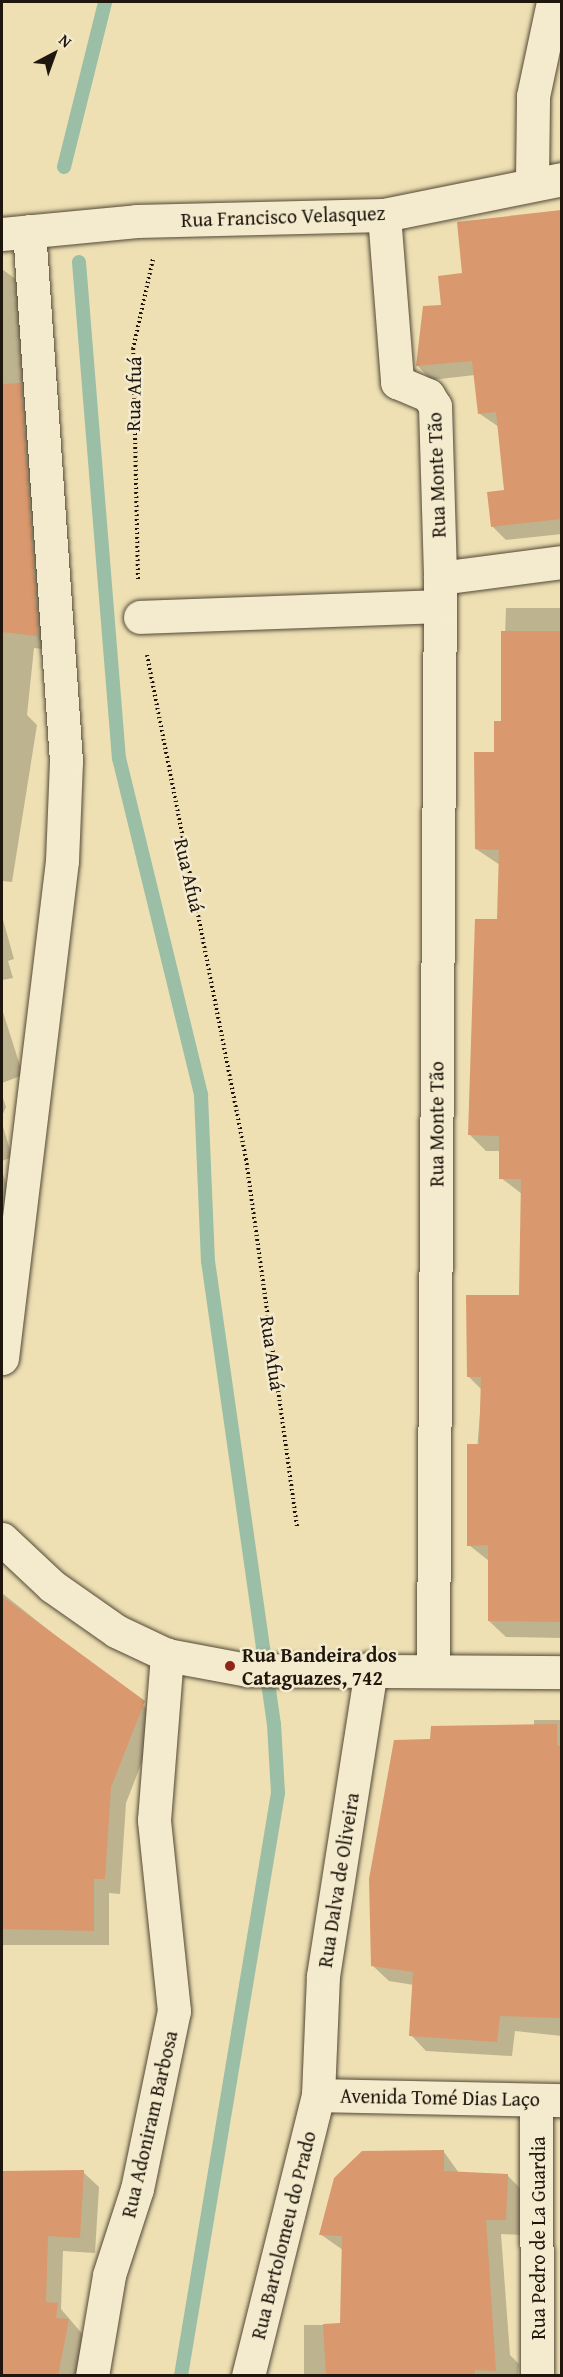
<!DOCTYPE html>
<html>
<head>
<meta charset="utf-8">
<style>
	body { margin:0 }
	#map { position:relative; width:563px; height:2377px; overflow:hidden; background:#eee0b3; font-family:"Gentium Book Plus",serif }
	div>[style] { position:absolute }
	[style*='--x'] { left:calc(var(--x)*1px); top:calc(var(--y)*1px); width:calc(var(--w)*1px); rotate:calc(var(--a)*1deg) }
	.shadow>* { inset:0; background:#0003 }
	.stream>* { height:14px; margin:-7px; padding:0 7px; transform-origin:7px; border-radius:7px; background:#9bbea6 }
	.building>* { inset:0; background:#d9986d }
	.path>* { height:4px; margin-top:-2px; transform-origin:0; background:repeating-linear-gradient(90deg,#1f160e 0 1.5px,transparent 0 4.5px) }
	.roads { filter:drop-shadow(0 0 2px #534837) drop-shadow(0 0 2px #534837) }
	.minor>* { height:33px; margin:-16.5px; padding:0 16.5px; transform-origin:16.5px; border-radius:16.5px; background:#f4ebce }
	.dots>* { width:16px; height:16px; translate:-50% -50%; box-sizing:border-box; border:3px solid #f4ebce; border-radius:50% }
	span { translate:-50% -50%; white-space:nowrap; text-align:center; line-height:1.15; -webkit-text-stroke:5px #f4ebce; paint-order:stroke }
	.street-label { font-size:20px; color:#1f160e }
	.poi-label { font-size:20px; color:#1f160e; font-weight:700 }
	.left { translate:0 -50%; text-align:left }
	.frame { position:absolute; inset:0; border:3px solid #1f160e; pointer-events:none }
	.north { position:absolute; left:24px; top:24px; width:60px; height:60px; -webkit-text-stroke:4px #f4ebce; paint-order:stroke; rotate:41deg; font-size:16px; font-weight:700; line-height:24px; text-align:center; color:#1f160e }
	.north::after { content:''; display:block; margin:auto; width:21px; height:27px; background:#1f160e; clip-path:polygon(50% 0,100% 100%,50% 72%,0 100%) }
</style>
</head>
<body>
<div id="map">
	<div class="shadow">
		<i style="clip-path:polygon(562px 212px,562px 534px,506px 540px,492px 526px,505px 492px,499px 427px,480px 414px,475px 375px,431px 380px,418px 366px,442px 307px,464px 275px,459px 223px)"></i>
		<i style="clip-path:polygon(2px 269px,22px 284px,51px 650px,34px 648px,27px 715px,37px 725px,12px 882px,2px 881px)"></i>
		<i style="clip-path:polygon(506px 608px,562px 608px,562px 1638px,506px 1637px,489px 1621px,489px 1561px,469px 1545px,482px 1390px,468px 1376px,520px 1297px,522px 1194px,501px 1178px,501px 1151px,486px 1151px,470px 1135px,498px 920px,500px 865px,476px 849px,502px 722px)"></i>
		<i style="clip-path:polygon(2px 916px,14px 959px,8px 961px,13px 978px,2px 980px)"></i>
		<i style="clip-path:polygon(2px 1009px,23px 1075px,2px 1083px)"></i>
		<i style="clip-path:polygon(2px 1095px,6px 1107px,2px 1116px)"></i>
		<i style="clip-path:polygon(2px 1123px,12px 1157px,2px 1161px)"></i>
		<i style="clip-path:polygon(2px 1171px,8px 1189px,2px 1241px)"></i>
		<i style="clip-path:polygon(2px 1593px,159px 1718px,126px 1803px,120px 1894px,109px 1893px,109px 1945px,2px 1945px)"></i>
		<i style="clip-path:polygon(534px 1720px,562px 1720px,562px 2036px,515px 2031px,512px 2056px,426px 2051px,411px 2035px,414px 1985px,389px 1981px,373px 1966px,432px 1740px,534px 1726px)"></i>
		<i style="clip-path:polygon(444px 2152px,459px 2173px,507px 2175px,522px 2190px,521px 2235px,501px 2234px,510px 2355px,519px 2364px,518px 2376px,304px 2376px,304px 2325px,341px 2325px,343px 2250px,320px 2234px)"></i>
		<i style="clip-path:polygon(2px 2172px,83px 2172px,99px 2187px,95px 2253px,63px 2251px,61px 2309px,84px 2336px,76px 2376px,2px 2376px)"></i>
	</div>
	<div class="stream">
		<i style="--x:64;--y:167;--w:170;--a:-76"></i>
		<i style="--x:79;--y:262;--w:498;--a:85.4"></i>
		<i style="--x:119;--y:758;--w:347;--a:76.3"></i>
		<i style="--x:201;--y:1095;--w:166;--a:87.6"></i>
		<i style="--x:208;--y:1261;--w:468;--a:81.9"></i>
		<i style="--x:274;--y:1724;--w:69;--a:86.7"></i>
		<i style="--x:278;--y:1793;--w:591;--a:99.45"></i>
	</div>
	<div class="building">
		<i style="clip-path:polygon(561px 210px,561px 519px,491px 527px,487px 492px,504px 490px,496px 412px,478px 414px,472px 361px,416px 366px,423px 306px,441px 305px,438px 276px,462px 273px,457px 222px)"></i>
		<i style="clip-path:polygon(21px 383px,38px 628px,37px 636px,2px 632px,2px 384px)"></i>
		<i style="clip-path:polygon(501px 631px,561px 631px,561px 1622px,488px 1621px,488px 1545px,467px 1546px,467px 1444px,479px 1444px,481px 1377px,467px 1377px,466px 1295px,519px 1295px,521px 1179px,499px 1179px,499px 1136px,468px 1135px,475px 919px,497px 919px,499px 850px,475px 849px,474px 752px,494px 752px,494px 721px,501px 721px)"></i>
		<i style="clip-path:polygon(2px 1596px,145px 1701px,111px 1787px,105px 1879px,94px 1879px,94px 1931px,2px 1929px)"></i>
		<i style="clip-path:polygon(557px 1724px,557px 1746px,561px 1746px,561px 2018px,500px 2016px,497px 2042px,409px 2036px,413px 1972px,371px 1966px,369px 1879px,394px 1740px,430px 1739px,431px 1726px)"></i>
		<i style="clip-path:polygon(444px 2150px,444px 2171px,508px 2174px,506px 2220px,486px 2220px,496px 2371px,475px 2370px,475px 2376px,326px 2376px,323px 2324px,340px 2323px,342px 2236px,319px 2235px,334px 2178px,362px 2151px)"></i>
		<i style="clip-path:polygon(84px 2170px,80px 2238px,48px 2236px,46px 2302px,58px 2303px,56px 2318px,69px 2319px,58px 2376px,2px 2376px,2px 2171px)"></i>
	</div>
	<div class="path">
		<i style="--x:138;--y:579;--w:230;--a:-91.2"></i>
		<i style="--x:133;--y:349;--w:92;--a:-77.5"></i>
		<i style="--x:147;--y:655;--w:514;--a:78.89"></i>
		<i style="--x:246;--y:1159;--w:373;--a:82.1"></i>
	</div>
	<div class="roads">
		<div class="minor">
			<i style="--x:532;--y:182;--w:86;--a:-89.3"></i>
			<i style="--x:533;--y:96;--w:96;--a:-78"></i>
			<i style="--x:384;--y:215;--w:168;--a:85.5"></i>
			<i style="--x:397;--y:382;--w:34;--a:23"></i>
			<i style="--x:428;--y:395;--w:13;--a:58"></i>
			<i style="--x:435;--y:406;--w:172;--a:88.3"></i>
			<i style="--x:440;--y:578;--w:1092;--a:90.37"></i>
			<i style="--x:2;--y:234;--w:135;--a:-5.5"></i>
			<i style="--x:136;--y:221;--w:248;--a:-1.4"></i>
			<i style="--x:384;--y:215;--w:182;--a:-11.4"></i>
			<i style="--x:440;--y:578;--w:123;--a:-7.5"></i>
			<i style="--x:140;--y:617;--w:299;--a:-2.1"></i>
			<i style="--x:2;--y:1358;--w:501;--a:-83.12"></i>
			<i style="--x:62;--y:861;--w:100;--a:-87.7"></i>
			<i style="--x:66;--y:761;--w:531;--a:-93.99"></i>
			<i style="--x:2;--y:1539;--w:69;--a:43.2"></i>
			<i style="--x:52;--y:1586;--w:78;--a:35.1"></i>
			<i style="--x:116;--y:1631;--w:56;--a:25.2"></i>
			<i style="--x:167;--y:1655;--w:81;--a:10.6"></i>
			<i style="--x:247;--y:1670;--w:315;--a:0.4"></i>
			<i style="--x:318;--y:2095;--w:244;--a:1.2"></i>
			<i style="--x:536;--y:2100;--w:276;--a:89.8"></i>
			<i style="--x:92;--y:2376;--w:102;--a:-80.4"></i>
			<i style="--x:109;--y:2275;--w:90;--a:-72"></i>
			<i style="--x:137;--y:2189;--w:182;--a:-78.3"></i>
			<i style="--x:174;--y:2011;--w:192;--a:-96"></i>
			<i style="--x:154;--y:1820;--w:166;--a:-85.5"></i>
			<i style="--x:248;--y:2376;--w:290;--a:-76"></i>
			<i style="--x:318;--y:2095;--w:119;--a:-87.6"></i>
			<i style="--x:323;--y:1976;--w:312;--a:-81.1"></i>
		</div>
	</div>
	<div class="dots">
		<i style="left:230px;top:1666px;background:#8f2418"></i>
	</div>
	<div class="street-label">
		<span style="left:283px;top:216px;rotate:-2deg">Rua Francisco Velasquez</span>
		<span style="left:133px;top:394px;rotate:-89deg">Rua Afuá</span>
		<span style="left:436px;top:475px;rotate:-92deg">Rua Monte Tão</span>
		<span style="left:190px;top:875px;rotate:77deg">Rua Afuá</span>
		<span style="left:436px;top:1124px;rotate:-90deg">Rua Monte Tão</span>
		<span style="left:273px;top:1353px;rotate:82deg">Rua Afuá</span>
		<span style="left:338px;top:1880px;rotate:-81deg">Rua Dalva de Oliveira</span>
		<span style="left:440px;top:2097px;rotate:1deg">Avenida Tomé Dias Laço</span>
		<span style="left:149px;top:2124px;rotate:-77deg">Rua Adoniram Barbosa</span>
		<span style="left:283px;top:2235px;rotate:-76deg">Rua Bartolomeu do Prado</span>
		<span style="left:537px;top:2238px;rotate:-90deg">Rua Pedro de La Guardia</span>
	</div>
	<div class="poi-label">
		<span class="left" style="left:242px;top:1666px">Rua Bandeira dos<br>Cataguazes, 742</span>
	</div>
	<div class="frame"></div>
	<div class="north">N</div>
</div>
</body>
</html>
